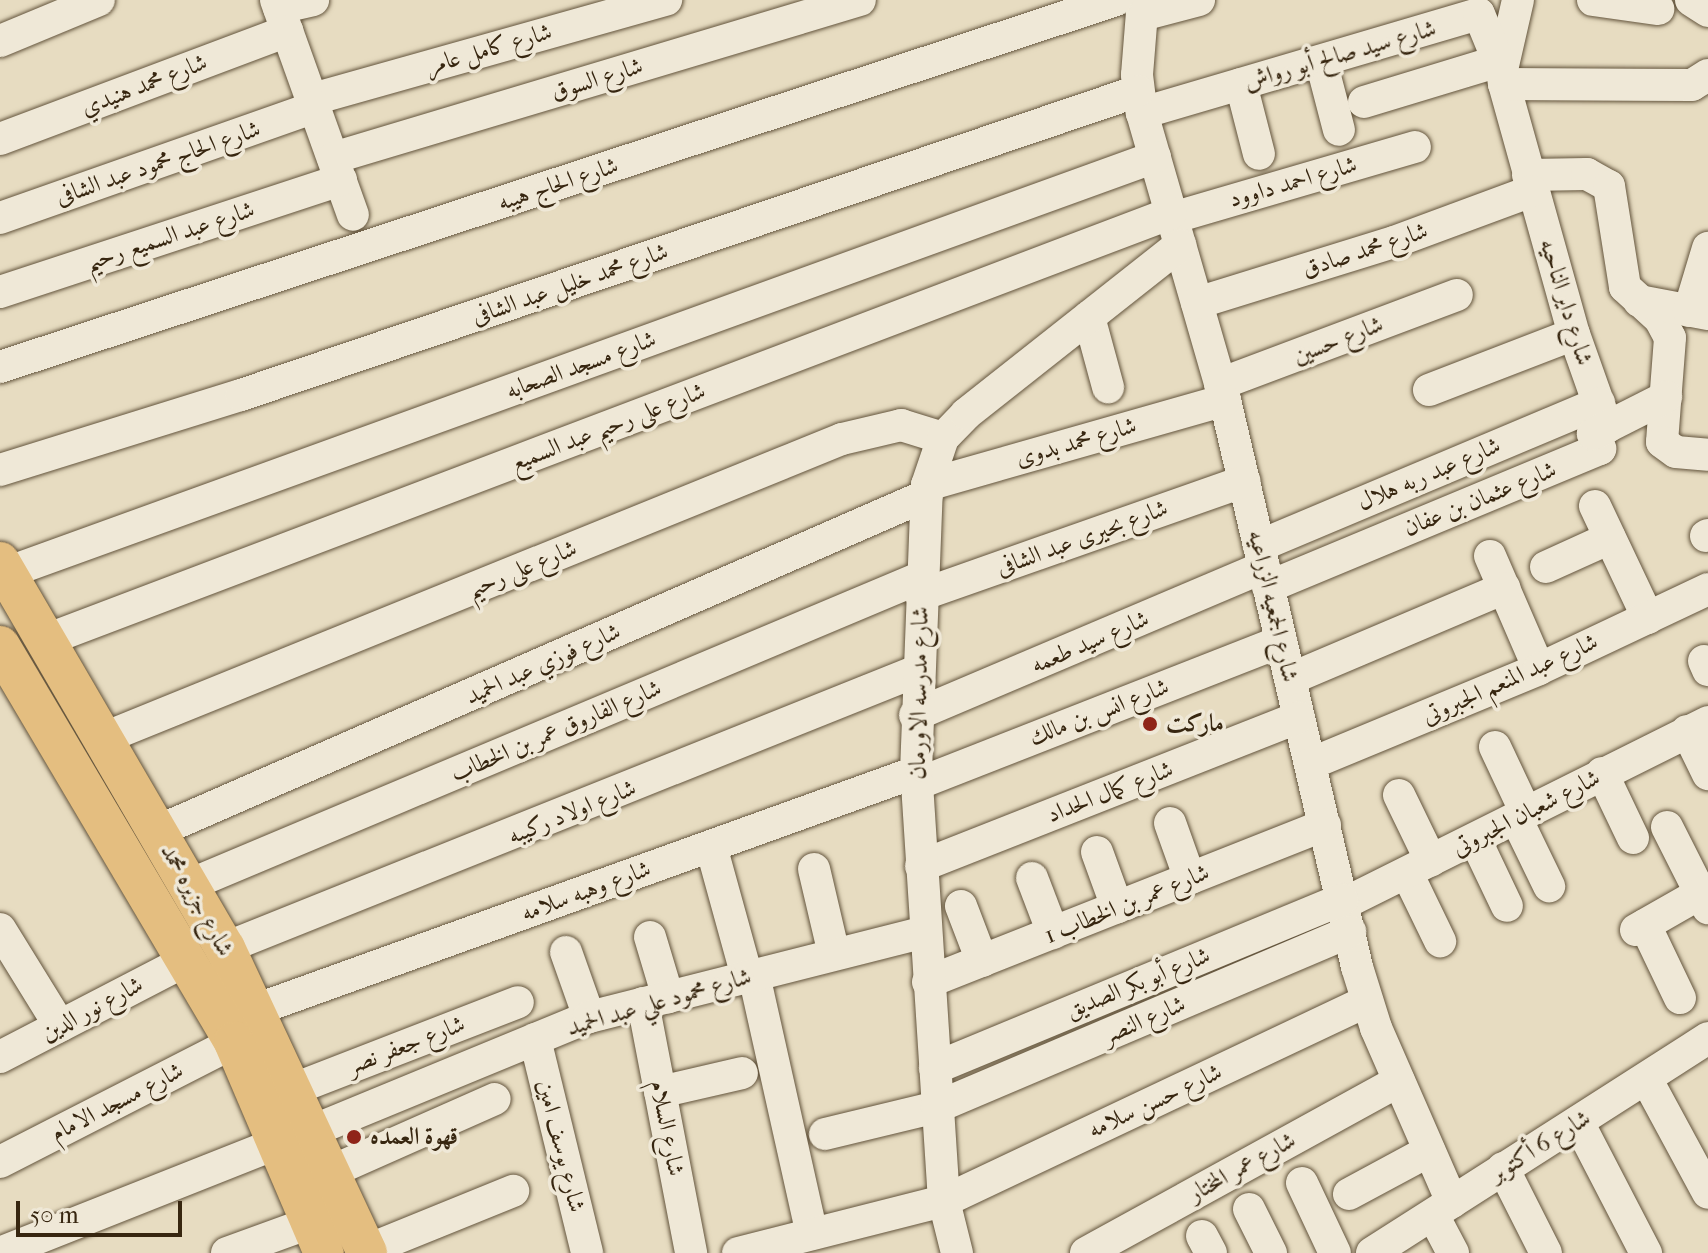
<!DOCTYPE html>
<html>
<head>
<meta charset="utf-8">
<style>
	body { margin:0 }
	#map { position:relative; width:1708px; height:1253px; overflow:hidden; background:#e7dcc1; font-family:"IM FELL French Canon",Amiri,serif }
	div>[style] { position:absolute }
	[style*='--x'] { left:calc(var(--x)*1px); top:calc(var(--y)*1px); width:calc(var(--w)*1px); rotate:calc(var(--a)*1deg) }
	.roads { filter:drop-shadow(0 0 2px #63543c) drop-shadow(0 0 2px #63543c) }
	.minor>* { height:32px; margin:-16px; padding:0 16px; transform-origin:16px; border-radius:16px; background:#efe8d7 }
	.major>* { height:40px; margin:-20px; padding:0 20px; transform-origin:20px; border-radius:20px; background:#e4be80 }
	.dots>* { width:22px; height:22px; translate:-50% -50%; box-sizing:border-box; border:4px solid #efe8d7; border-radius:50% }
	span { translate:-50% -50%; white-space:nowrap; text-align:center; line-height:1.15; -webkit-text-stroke:7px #efe8d7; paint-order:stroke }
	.street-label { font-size:24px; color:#372610 }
	.poi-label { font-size:24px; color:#372610; font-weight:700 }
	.left { translate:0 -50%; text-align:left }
	.scale { position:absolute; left:16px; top:1201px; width:166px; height:36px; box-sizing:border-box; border:4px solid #372610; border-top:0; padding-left:10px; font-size:24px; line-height:28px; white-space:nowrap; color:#372610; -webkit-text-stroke:6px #efe8d7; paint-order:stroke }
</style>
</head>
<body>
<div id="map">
	<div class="roads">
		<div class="minor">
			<i style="--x:276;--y:0;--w:228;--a:70.3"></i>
			<i style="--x:1143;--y:0;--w:75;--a:94.6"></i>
			<i style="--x:1137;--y:75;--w:38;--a:83"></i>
			<i style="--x:1142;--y:113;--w:299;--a:73.9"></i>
			<i style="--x:1225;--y:400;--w:582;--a:76.89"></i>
			<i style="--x:1357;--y:967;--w:64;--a:72.7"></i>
			<i style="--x:1376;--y:1028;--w:190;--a:66.4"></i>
			<i style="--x:1518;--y:0;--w:72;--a:102.9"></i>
			<i style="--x:1502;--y:70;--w:14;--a:82"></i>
			<i style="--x:1504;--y:84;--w:260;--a:74.4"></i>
			<i style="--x:1574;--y:334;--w:99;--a:70.5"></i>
			<i style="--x:1593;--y:0;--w:66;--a:7.9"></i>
			<i style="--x:1691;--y:0;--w:20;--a:33"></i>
			<i style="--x:279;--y:8;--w:35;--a:-13"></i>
			<i style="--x:1142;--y:15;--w:59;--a:-14.7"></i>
			<i style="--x:0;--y:41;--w:107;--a:-22.5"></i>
			<i style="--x:1321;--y:61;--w:71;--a:75.4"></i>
			<i style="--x:1241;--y:84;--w:72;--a:75.6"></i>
			<i style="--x:1504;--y:84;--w:188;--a:0.3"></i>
			<i style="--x:1692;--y:85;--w:19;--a:-32"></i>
			<i style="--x:313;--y:99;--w:367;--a:-15.7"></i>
			<i style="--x:1364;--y:102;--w:138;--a:-16.9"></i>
			<i style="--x:1142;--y:113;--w:351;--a:-16.4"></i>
			<i style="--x:1479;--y:14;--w:61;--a:67.7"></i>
			<i style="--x:0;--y:139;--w:307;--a:-20.6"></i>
			<i style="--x:333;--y:158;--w:550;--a:-16.69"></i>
			<i style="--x:1528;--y:175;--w:59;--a:-1"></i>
			<i style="--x:1587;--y:174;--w:25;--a:29"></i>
			<i style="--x:1609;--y:186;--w:102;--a:81"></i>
			<i style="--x:1625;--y:287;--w:47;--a:42.4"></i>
			<i style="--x:1660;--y:319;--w:21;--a:62"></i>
			<i style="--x:1670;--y:338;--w:104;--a:94.4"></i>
			<i style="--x:1662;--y:442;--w:17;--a:36"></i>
			<i style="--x:1676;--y:452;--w:32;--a:5"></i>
			<i style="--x:0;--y:218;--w:335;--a:-19.4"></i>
			<i style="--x:1172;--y:218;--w:253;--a:-16.3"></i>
			<i style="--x:0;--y:292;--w:359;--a:-18.2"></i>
			<i style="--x:1639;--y:301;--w:70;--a:10.7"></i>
			<i style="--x:1197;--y:303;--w:206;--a:-17.2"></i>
			<i style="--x:1394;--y:242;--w:147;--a:-20.3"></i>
			<i style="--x:1689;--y:311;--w:66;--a:-73.2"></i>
			<i style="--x:1089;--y:317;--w:73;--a:74.8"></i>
			<i style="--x:0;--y:367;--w:1175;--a:-18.2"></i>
			<i style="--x:1220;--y:384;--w:253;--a:-20.6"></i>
			<i style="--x:1429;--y:390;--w:155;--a:-21.1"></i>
			<i style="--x:0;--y:470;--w:252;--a:-17.3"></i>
			<i style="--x:241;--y:395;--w:947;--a:-18.72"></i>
			<i style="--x:927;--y:485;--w:310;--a:-15.9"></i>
			<i style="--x:1595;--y:506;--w:124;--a:64.7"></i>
			<i style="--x:1706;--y:536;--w:2;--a:-27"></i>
			<i style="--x:1259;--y:546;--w:369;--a:-22.8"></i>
			<i style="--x:1490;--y:556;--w:123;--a:66.6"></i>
			<i style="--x:1546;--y:567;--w:70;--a:-24.4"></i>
			<i style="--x:6;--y:573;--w:1222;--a:-19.9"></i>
			<i style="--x:1268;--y:587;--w:360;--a:-22.6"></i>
			<i style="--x:1600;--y:449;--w:17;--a:-115"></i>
			<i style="--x:1593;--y:434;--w:82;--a:-26.9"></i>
			<i style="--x:921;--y:595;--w:343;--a:-19.4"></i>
			<i style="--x:46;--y:640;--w:1203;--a:-20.78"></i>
			<i style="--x:1704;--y:661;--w:10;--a:66"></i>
			<i style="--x:1290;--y:679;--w:233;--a:-23"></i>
			<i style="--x:915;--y:715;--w:379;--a:-23"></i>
			<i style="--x:1687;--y:731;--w:48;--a:64"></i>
			<i style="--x:104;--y:738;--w:796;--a:-22.06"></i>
			<i style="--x:842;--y:439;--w:61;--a:-13.3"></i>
			<i style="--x:901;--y:425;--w:44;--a:17.2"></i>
			<i style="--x:1495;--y:747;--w:73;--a:64.8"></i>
			<i style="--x:1310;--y:764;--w:248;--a:-22.5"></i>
			<i style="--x:1539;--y:669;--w:187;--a:-25.3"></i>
			<i style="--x:1602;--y:773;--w:72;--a:64.5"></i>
			<i style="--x:917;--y:784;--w:391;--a:-21.4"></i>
			<i style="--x:1399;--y:795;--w:73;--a:64.1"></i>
			<i style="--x:1516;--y:818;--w:76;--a:64.1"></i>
			<i style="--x:1170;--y:823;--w:59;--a:70.3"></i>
			<i style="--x:1667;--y:827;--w:91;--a:63.2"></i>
			<i style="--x:158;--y:831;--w:839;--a:-23.6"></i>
			<i style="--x:1475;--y:839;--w:74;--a:64.5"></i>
			<i style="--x:711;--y:846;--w:136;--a:74.6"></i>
			<i style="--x:1097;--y:852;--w:59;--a:70"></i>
			<i style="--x:921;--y:866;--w:406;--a:-21.5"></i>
			<i style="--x:814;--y:869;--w:87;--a:76.8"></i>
			<i style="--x:1407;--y:873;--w:76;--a:64.1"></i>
			<i style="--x:1032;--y:878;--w:59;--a:69.1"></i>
			<i style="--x:189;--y:885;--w:795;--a:-22.79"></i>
			<i style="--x:1343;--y:904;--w:408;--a:-26.5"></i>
			<i style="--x:961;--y:906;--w:59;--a:69.1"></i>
			<i style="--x:1645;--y:925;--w:81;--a:64.4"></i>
			<i style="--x:0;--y:929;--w:114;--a:58.3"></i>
			<i style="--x:1636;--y:930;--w:83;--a:-29.7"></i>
			<i style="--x:650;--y:937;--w:63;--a:73.3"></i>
			<i style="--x:225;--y:948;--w:745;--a:-21.82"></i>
			<i style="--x:566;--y:952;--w:69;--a:70.5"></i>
			<i style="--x:754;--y:975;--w:265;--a:77.4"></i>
			<i style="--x:928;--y:982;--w:427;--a:-21.6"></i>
			<i style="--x:643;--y:1003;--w:255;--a:79.1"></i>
			<i style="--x:255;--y:1010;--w:703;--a:-19.8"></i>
			<i style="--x:535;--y:1039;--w:220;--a:76.3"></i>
			<i style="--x:0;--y:1057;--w:208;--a:-27.4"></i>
			<i style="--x:935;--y:1068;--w:441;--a:-22.5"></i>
			<i style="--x:1647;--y:1080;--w:128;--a:61.6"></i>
			<i style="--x:294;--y:1089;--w:240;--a:-21.2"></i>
			<i style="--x:660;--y:1092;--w:84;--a:-13"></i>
			<i style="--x:1578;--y:1122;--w:148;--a:62.6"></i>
			<i style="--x:312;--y:1131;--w:300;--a:-22.4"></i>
			<i style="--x:589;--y:1017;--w:346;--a:-14.2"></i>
			<i style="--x:825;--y:1134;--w:115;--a:-13.6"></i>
			<i style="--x:937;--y:1107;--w:449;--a:-23"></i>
			<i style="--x:0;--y:1162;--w:263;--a:-27.1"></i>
			<i style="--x:1503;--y:1168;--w:95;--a:63.2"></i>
			<i style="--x:330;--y:1172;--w:180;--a:-23.9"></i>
			<i style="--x:1302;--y:1183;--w:77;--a:64.8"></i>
			<i style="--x:1349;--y:1194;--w:91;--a:-28.3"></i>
			<i style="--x:1249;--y:1209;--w:49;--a:63.4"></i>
			<i style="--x:1433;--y:1215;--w:43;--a:62.2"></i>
			<i style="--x:1202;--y:1236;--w:19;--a:62"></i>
			<i style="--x:365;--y:1251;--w:160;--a:-22.1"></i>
			<i style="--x:0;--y:1253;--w:301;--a:-21.6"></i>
			<i style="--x:227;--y:1253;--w:90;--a:-20"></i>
			<i style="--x:738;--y:1253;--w:212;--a:-14.2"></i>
			<i style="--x:944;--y:1201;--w:468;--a:-25.3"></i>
			<i style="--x:957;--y:1253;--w:54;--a:-104"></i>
			<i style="--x:944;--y:1201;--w:430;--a:-93.7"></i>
			<i style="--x:916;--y:772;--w:287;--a:-87.8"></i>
			<i style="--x:927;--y:485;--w:50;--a:-71.2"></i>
			<i style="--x:943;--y:438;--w:33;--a:-46"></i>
			<i style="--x:966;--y:414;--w:273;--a:-38.3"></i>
			<i style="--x:1086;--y:1253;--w:357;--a:-28.8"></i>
			<i style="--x:1372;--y:1253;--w:399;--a:-32.6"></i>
		</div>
		<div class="major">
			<i style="--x:0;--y:562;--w:447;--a:59.8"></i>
			<i style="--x:225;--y:948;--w:336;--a:65"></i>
			<i style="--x:0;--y:646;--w:460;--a:59.4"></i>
			<i style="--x:234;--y:1042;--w:229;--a:66.9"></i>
		</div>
	</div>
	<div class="dots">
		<i style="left:1150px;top:724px;background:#8f2418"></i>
		<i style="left:354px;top:1137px;background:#8f2418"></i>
	</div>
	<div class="street-label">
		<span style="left:489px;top:49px;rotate:-16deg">شارع كامل عامر</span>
		<span style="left:1340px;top:55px;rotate:-16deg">شارع سيد صالح أبو رواش</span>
		<span style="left:597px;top:79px;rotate:-17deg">شارع السوق</span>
		<span style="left:144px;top:85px;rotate:-21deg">شارع محمد هنيدي</span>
		<span style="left:158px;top:163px;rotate:-19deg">شارع الحاج محمود عبد الشافى</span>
		<span style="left:1293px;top:182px;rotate:-16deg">شارع احمد داوود</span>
		<span style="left:558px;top:184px;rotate:-18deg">شارع الحاج هيبه</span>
		<span style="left:170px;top:236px;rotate:-18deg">شارع عبد السميع رحيم</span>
		<span style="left:1365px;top:250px;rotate:-18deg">شارع محمد صادق</span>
		<span style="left:570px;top:284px;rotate:-19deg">شارع محمد خليل عبد الشافى</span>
		<span style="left:1566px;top:302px;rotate:73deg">شارع داير الناحيه</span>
		<span style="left:1338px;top:340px;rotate:-21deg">شارع حسين</span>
		<span style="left:581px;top:365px;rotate:-20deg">شارع مسجد الصحابه</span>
		<span style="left:608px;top:427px;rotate:-21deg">شارع على رحيم عبد السميع</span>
		<span style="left:1076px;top:442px;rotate:-16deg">شارع محمد بدوى</span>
		<span style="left:1429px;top:474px;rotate:-23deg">شارع عبد ربه هلال</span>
		<span style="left:1480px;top:499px;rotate:-22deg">شارع عثمان بن عفان</span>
		<span style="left:1082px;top:538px;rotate:-20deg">شارع بحيرى عبد الشافى</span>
		<span style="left:522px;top:569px;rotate:-22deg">شارع على رحيم</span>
		<span style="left:1273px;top:606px;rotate:77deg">شارع الجمعيه الزراعيه</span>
		<span style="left:1090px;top:642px;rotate:-23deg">شارع سيد طعمه</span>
		<span style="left:543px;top:664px;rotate:-24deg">شارع فوزي عبد الحميد</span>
		<span style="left:1510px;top:679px;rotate:-24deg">شارع عبد المنعم الجبروتى</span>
		<span style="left:919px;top:693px;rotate:-89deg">شارع مدرسه الاورمان</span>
		<span style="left:1099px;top:712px;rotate:-21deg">شارع انس بن مالك</span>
		<span style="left:556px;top:731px;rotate:-23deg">شارع الفاروق عمر بن الخطاب</span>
		<span style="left:1110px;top:792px;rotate:-21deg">شارع كمال الحداد</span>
		<span style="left:572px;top:812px;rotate:-22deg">شارع اولاد ركيبه</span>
		<span style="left:1526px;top:813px;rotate:-27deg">شارع شعبان الجبروتى</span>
		<span style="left:586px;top:891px;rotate:-20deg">شارع وهبه سلامه</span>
		<span style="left:197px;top:900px;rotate:61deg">شارع جزيره محمد</span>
		<span style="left:1127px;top:904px;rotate:-22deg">شارع عمر بن الخطاب 1</span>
		<span style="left:1138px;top:983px;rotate:-22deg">شارع أبو بكر الصديق</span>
		<span style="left:659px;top:1002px;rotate:-16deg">شارع محمود علي عبد الحميد</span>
		<span style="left:92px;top:1009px;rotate:-28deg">شارع نور الدين</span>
		<span style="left:1144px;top:1020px;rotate:-23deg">شارع النصر</span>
		<span style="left:406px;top:1045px;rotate:-21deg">شارع جعفر نصر</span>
		<span style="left:1155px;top:1101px;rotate:-25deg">شارع حسن سلامه</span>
		<span style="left:117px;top:1102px;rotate:-27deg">شارع مسجد الامام</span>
		<span style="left:667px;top:1128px;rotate:79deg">شارع السلام</span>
		<span style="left:561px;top:1146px;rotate:76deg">شارع يوسف امين</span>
		<span style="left:1540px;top:1146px;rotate:-32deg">شارع 6 أكتوبر</span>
		<span style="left:1242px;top:1167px;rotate:-29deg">شارع عمر المختار</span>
	</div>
	<div class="poi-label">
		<span class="left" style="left:1166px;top:724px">ماركت</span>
		<span class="left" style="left:370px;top:1137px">قهوة العمده</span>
	</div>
	<div class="scale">50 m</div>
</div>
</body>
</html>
